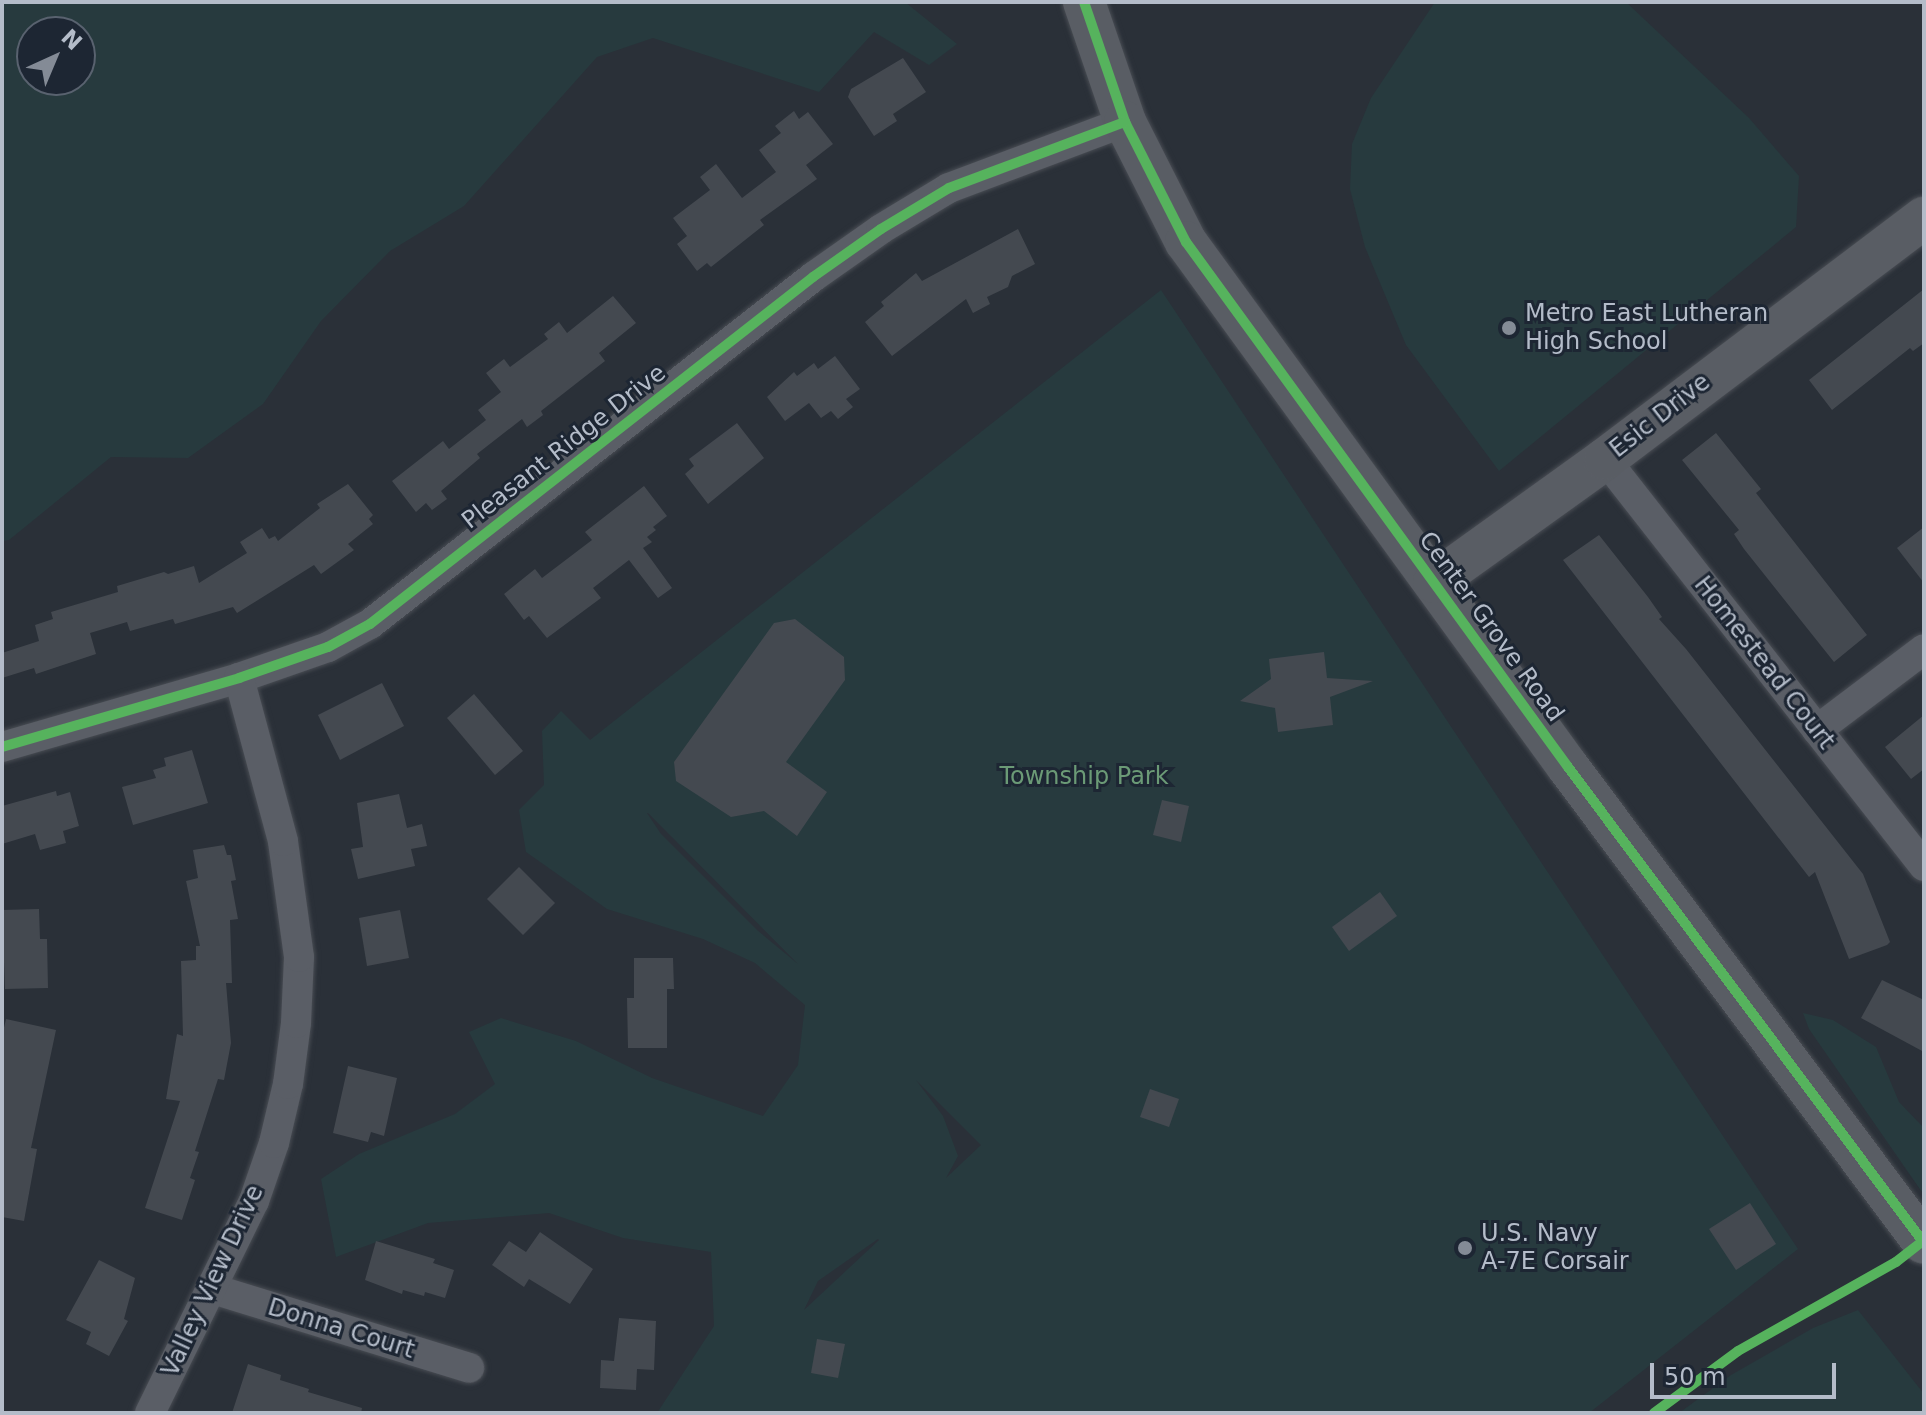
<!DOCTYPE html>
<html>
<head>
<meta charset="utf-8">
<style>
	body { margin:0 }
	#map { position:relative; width:1926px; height:1415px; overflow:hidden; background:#2a3038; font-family:"DejaVu Sans",sans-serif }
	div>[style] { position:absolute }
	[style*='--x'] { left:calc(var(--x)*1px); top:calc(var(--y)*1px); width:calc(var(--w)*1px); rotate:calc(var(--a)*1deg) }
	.green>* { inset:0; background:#273a3e }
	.building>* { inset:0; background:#444950 }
	.roads { filter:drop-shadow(0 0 2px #484c53) drop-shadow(0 0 2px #484c53) }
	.street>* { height:30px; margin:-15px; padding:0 15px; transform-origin:15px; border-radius:15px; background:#5a5e66 }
	.secondary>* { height:42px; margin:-21px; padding:0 21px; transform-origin:21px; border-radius:21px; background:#595d64 }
	.cycleway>* { height:10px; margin:-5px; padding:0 5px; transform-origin:5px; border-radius:5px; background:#56b35d }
	.dots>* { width:22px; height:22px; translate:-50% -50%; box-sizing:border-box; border:4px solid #1d2633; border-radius:50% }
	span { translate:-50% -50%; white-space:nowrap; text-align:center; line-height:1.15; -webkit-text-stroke:6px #1d2633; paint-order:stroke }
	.poi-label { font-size:24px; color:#b4bcc9 }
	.left { translate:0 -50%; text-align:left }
	.street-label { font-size:24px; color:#b4bcc9 }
	.park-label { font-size:24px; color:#6b9a76 }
	.frame { position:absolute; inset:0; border:4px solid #b4bcc9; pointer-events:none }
	.north { position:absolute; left:16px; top:16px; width:80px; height:80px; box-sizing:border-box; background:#1d2633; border:2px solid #59626f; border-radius:50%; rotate:44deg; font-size:22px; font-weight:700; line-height:32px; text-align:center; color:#b4bcc9 }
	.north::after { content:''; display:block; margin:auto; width:28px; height:36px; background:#848b96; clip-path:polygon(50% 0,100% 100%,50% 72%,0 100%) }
	.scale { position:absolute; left:1650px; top:1363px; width:186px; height:36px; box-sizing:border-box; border:4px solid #b4bcc9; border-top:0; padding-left:10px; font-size:24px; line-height:28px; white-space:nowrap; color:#b4bcc9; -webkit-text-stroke:6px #1d2633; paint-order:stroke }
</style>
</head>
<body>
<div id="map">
	<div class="green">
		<i style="clip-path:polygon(evenodd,2px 2px,905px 2px,957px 44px,929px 65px,874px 32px,819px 92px,653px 38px,597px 57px,464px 206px,390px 251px,321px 321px,263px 404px,188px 458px,111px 457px,9px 540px,2px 541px,2px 2px,32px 32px,80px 32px,80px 80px,32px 80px,32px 32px)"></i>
		<i style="clip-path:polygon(1435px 2px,1626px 2px,1749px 118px,1799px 176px,1796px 227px,1499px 471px,1406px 345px,1365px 247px,1350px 189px,1352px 144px,1371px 98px)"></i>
		<i style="clip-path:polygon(evenodd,1161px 290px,1798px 1249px,1589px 1413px,657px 1413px,714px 1326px,711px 1252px,623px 1238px,549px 1213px,428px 1223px,336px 1257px,321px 1179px,359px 1154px,455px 1114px,495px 1084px,469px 1032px,501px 1018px,576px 1041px,652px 1078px,763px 1116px,798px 1065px,805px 1005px,755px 963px,703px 939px,607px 909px,526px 852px,519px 810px,544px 785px,542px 731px,561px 711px,590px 740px,1161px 290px,647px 813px,648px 813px,798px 964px,757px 930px,661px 834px,647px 813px,1161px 290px,916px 1080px,981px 1145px,946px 1178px,958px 1156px,943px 1116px,916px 1080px,1161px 290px,878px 1239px,879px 1240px,804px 1310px,818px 1281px,878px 1239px)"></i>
		<i style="clip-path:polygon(1803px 1013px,1833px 1020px,1876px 1047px,1899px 1102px,1924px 1128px,1924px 1195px,1809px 1029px)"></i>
		<i style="clip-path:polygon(1858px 1310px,1924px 1394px,1924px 1413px,1679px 1413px,1731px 1375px,1813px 1328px)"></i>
	</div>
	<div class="building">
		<i style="clip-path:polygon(903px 58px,926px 92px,893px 114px,897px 121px,874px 136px,848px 97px,851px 89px)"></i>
		<i style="clip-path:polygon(794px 111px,799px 119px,808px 112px,833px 144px,806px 165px,817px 179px,760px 220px,764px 225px,711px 267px,707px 263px,697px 271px,677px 244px,687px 236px,673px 218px,710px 190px,700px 177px,716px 164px,742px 198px,776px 172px,759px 150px,781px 133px,775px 126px)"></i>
		<i style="clip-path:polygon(1018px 229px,1035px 264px,1012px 276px,1008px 287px,987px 297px,990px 304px,973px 313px,966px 299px,892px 356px,865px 322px,884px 306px,881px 302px,916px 273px,922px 281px)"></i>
		<i style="clip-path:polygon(1924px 289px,1924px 343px,1913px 351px,1910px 348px,1832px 410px,1809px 380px)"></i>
		<i style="clip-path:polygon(613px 296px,636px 323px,599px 353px,605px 361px,541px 411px,543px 415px,527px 427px,522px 419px,477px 454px,480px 458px,441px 491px,447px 499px,432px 510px,426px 503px,416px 512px,392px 481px,443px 441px,449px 449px,486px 420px,478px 410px,501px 392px,486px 373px,504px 359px,510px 367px,548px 339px,544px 334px,559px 322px,567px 333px)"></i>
		<i style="clip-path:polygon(835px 356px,860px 389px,846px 399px,853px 407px,838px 419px,831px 411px,821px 418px,809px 403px,785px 421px,767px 397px,794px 372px,797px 376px,814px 363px,818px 369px)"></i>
		<i style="clip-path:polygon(737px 423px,764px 458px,708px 504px,685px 474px,694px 466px,689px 459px)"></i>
		<i style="clip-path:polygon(1716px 433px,1761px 489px,1756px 493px,1867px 635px,1834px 662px,1744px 549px,1734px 534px,1739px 530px,1682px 460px)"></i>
		<i style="clip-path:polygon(348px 484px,373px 515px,369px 519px,373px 524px,348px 544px,354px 550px,321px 574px,314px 565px,237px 613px,233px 607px,175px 624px,173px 619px,130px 631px,127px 622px,90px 633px,96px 654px,36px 674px,34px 668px,2px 678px,2px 653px,39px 641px,35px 625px,53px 619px,51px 612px,118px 592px,117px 586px,164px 572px,168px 574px,194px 566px,199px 583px,247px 553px,240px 542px,262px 528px,269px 539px,275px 536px,278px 541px,320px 508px,317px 504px)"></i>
		<i style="clip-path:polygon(644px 486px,667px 516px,653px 527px,656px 530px,647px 537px,652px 542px,643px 548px,672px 588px,658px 598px,629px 560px,593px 588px,601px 598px,547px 638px,529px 616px,524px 620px,504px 594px,535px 569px,542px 578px,592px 540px,585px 532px)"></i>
		<i style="clip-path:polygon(1924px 527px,1924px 583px,1897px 548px)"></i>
		<i style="clip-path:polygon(1599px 535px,1648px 597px,1662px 617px,1659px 619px,1686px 649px,1863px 874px,1890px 942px,1887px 945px,1849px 959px,1815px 872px,1809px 877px,1563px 560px)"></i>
		<i style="clip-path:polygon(795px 619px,844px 657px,845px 680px,786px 762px,827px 792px,797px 836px,764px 811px,731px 817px,676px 781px,674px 762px,774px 623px)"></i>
		<i style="clip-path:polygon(1324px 652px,1327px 678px,1373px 681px,1330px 697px,1333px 725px,1278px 732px,1275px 708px,1240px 701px,1271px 679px,1269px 659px)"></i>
		<i style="clip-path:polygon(382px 683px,404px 726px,340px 760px,318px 715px)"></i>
		<i style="clip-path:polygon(474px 694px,523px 751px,495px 775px,447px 718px)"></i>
		<i style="clip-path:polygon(1924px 715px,1924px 769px,1911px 779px,1885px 747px)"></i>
		<i style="clip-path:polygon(192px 750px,208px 803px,133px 825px,122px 787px,156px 778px,153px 770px,166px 766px,164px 758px)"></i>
		<i style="clip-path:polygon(56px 791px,57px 796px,70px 792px,79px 826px,63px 831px,66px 843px,40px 850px,35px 834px,2px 844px,2px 806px)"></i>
		<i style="clip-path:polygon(399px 794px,407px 828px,422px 824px,427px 846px,411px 849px,415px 866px,358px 879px,351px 849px,363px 847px,357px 803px)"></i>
		<i style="clip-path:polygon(1162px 800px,1189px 806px,1181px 842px,1153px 835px)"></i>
		<i style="clip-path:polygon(224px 845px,227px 855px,231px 855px,236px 880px,231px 881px,238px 919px,230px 920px,232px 983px,226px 983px,231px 1043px,224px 1080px,218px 1079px,195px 1151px,199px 1152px,190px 1178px,195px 1180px,182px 1220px,145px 1208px,180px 1101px,166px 1099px,177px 1034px,183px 1036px,181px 961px,196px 960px,196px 946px,200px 946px,186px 881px,198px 878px,193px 850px)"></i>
		<i style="clip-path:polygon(519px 867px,555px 903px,523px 935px,487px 899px)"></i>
		<i style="clip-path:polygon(1380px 892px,1397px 916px,1349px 951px,1332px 927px)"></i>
		<i style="clip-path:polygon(39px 909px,40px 939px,47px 939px,48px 988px,5px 989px,2px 910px)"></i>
		<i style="clip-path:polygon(400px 910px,409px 958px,367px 966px,359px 918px)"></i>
		<i style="clip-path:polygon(634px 958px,673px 958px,674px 989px,667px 989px,667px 1048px,628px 1048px,627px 998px,634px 998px)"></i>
		<i style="clip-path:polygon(1882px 980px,1924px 1000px,1924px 1052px,1861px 1018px)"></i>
		<i style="clip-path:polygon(6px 1019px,56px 1030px,31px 1148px,37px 1149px,24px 1221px,2px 1217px,2px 1036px)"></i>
		<i style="clip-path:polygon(348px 1066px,397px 1078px,384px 1136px,371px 1132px,368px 1142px,333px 1133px)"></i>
		<i style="clip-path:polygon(1150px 1089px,1179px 1099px,1169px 1127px,1140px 1117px)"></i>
		<i style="clip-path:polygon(1750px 1203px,1776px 1244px,1736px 1270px,1709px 1229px)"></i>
		<i style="clip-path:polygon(540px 1232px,593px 1269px,570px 1304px,529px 1279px,524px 1287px,492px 1265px,509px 1241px,526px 1252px)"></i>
		<i style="clip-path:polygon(376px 1241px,435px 1259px,433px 1263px,454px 1270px,445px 1298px,425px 1292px,424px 1296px,403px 1290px,402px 1294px,365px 1280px)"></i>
		<i style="clip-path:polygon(99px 1260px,135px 1278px,124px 1319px,128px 1321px,109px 1356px,86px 1344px,91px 1332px,66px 1320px)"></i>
		<i style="clip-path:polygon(619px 1318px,656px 1321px,654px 1370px,637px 1369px,636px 1390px,600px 1388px,601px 1360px,614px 1361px)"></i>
		<i style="clip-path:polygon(817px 1339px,845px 1344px,838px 1378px,811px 1373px)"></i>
		<i style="clip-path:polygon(248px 1364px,281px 1375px,280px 1380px,309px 1389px,308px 1392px,362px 1408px,361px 1413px,232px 1413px)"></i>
	</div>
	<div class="roads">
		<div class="street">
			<i style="--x:1605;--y:459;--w:517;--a:51.91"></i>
			<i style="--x:1817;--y:730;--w:134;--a:-37.1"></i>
			<i style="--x:2;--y:747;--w:247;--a:-16.2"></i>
			<i style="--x:239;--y:678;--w:94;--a:-19.2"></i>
			<i style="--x:328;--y:647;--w:48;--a:-28.7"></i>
			<i style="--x:370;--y:624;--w:563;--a:-38.07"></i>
			<i style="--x:813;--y:277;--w:83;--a:-35.2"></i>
			<i style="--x:881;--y:229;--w:79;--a:-31.1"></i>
			<i style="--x:949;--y:188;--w:188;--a:-20.6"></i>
			<i style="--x:213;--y:1289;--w:268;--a:17.1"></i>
			<i style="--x:150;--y:1413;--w:236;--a:-63.9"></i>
			<i style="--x:254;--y:1201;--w:61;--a:-71"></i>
			<i style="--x:274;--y:1143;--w:61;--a:-76.7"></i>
			<i style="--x:288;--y:1084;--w:62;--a:-82.5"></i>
			<i style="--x:296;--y:1023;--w:66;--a:-87.4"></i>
			<i style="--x:299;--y:957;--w:117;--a:-97.9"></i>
			<i style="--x:283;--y:841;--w:169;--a:-105.1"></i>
		</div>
		<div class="secondary">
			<i style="--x:1084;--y:2;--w:127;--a:71.1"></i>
			<i style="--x:1125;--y:122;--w:135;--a:63.1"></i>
			<i style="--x:1186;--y:242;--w:649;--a:53.96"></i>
			<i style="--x:1568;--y:767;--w:594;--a:53.21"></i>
			<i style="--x:1434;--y:582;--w:211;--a:-35.7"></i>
			<i style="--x:1605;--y:459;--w:400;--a:-37.1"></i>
		</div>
	</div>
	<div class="cycleway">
		<i style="--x:1084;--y:2;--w:127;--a:71.1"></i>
		<i style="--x:1125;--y:122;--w:135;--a:63.1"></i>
		<i style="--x:1186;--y:242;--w:649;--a:53.96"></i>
		<i style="--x:1568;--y:767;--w:594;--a:53.21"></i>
		<i style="--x:2;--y:747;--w:247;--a:-16.2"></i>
		<i style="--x:239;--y:678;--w:94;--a:-19.2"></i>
		<i style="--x:328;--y:647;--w:48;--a:-28.7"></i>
		<i style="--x:370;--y:624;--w:563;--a:-38.07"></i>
		<i style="--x:813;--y:277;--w:83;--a:-35.2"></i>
		<i style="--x:881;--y:229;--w:79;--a:-31.1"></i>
		<i style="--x:949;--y:188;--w:188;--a:-20.6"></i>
		<i style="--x:1654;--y:1413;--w:104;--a:-36.4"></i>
		<i style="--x:1738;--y:1351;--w:181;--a:-29.4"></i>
		<i style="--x:1896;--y:1262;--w:36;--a:-38"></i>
	</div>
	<div class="dots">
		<i style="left:1509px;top:328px;background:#848b96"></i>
		<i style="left:1465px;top:1248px;background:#848b96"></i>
	</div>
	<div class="poi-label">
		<span class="left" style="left:1525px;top:328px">Metro East Lutheran<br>High School</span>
		<span class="left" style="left:1481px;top:1248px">U.S. Navy<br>A-7E Corsair</span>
	</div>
	<div class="street-label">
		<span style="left:1660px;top:416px;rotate:-38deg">Esic Drive</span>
		<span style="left:564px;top:447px;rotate:-38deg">Pleasant Ridge Drive</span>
		<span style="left:1491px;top:627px;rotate:54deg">Center Grove Road</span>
		<span style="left:1764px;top:663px;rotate:52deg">Homestead Court</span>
		<span style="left:213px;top:1281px;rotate:-65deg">Valley View Drive</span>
		<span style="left:341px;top:1329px;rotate:17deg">Donna Court</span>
	</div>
	<div class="park-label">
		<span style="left:1084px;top:777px">Township Park</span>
	</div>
	<div class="frame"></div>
	<div class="north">N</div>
	<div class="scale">50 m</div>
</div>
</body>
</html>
